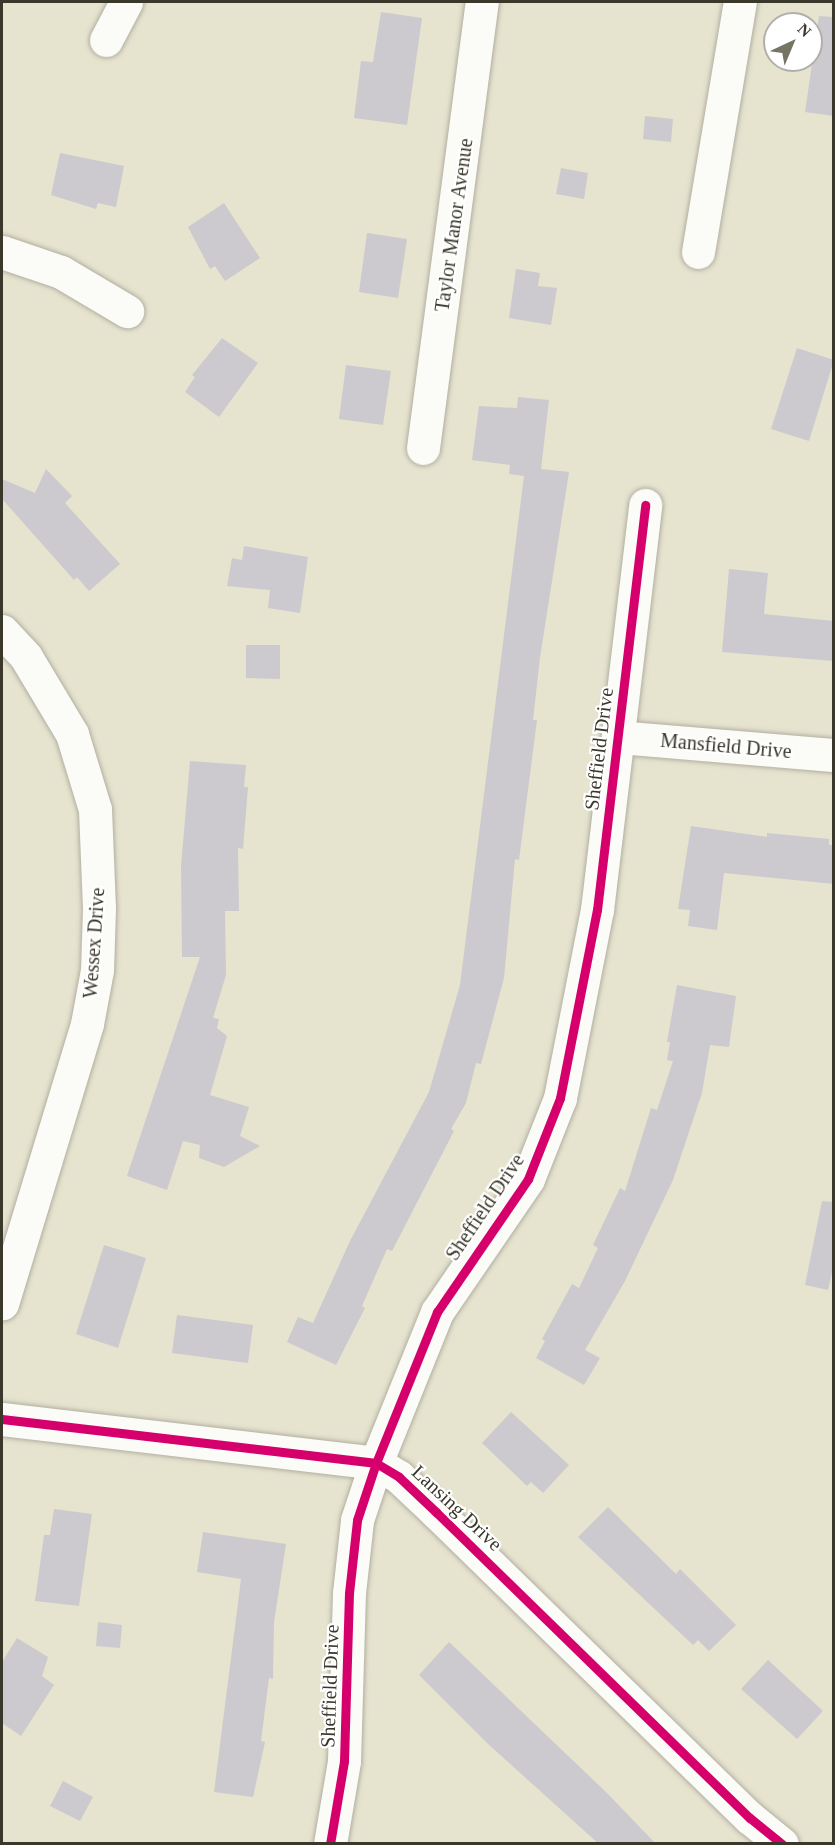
<!DOCTYPE html>
<html>
<head>
<meta charset="utf-8">
<style>
	body { margin:0 }
	#map { position:relative; width:835px; height:1845px; overflow:hidden; background:#e6e3cf; font-family:Georgia,serif }
	div>[style] { position:absolute }
	[style*='--x'] { left:calc(var(--x)*1px); top:calc(var(--y)*1px); width:calc(var(--w)*1px); rotate:calc(var(--a)*1deg) }
	.building>* { inset:0; background:#cccace }
	.roads { filter:drop-shadow(0 0 2px #b2afa0) drop-shadow(0 0 2px #b2afa0) }
	.minor>* { height:33px; margin:-16.5px; padding:0 16.5px; transform-origin:16.5px; border-radius:16.5px; background:#fbfbf8 }
	.cycleway>* { height:9px; margin:-4.5px; padding:0 4.5px; transform-origin:4.5px; border-radius:4.5px; background:#d6006c }
	span { translate:-50% -50%; white-space:nowrap; text-align:center; line-height:1.15; -webkit-text-stroke:4.5px #fff; paint-order:stroke }
	.street-label { font-size:20px; color:#3a382b }
	.frame { position:absolute; inset:0; border:3px solid #3a382b; pointer-events:none }
	.north { position:absolute; left:763px; top:12px; width:60px; height:60px; box-sizing:border-box; background:#fff; border:2px solid #b0afaa; border-radius:50%; rotate:44deg; font-size:16px; font-weight:700; line-height:24px; text-align:center; color:#3a382b }
	.north::after { content:''; display:block; margin:auto; width:21px; height:27px; background:#767464; clip-path:polygon(50% 0,100% 100%,50% 72%,0 100%) }
</style>
</head>
<body>
<div id="map">
	<div class="building">
		<i style="clip-path:polygon(381px 12px,422px 18px,407px 125px,354px 118px,361px 61px,373px 62px)"></i>
		<i style="clip-path:polygon(819px 16px,834px 17px,834px 116px,805px 112px)"></i>
		<i style="clip-path:polygon(645px 116px,673px 119px,671px 142px,643px 139px)"></i>
		<i style="clip-path:polygon(60px 153px,124px 166px,116px 207px,98px 203px,96px 209px,51px 195px)"></i>
		<i style="clip-path:polygon(561px 168px,588px 173px,584px 199px,556px 194px)"></i>
		<i style="clip-path:polygon(224px 203px,260px 258px,225px 281px,215px 266px,210px 269px,188px 227px)"></i>
		<i style="clip-path:polygon(367px 233px,407px 239px,398px 298px,359px 292px)"></i>
		<i style="clip-path:polygon(516px 269px,540px 273px,538px 286px,557px 288px,551px 325px,509px 318px)"></i>
		<i style="clip-path:polygon(222px 338px,258px 363px,219px 417px,185px 392px,195px 377px,192px 375px)"></i>
		<i style="clip-path:polygon(797px 348px,834px 360px,809px 441px,771px 429px)"></i>
		<i style="clip-path:polygon(346px 365px,391px 371px,383px 425px,339px 419px)"></i>
		<i style="clip-path:polygon(518px 397px,549px 400px,541px 469px,569px 472px,540px 658px,533px 720px,537px 720px,519px 860px,515px 859px,504px 978px,481px 1064px,476px 1063px,466px 1103px,451px 1129px,454px 1131px,392px 1251px,387px 1249px,362px 1306px,365px 1308px,336px 1365px,287px 1342px,298px 1317px,313px 1323px,350px 1241px,429px 1092px,460px 985px,524px 476px,509px 474px,510px 465px,472px 460px,479px 406px,517px 408px)"></i>
		<i style="clip-path:polygon(46px 469px,72px 496px,65px 503px,120px 564px,89px 591px,77px 577px,74px 580px,2px 499px,2px 479px,35px 493px)"></i>
		<i style="clip-path:polygon(244px 546px,308px 557px,300px 613px,268px 608px,270px 590px,227px 586px,232px 558px,242px 560px)"></i>
		<i style="clip-path:polygon(729px 569px,768px 573px,764px 614px,834px 621px,834px 661px,722px 652px)"></i>
		<i style="clip-path:polygon(246px 645px,280px 645px,280px 679px,246px 678px)"></i>
		<i style="clip-path:polygon(190px 761px,246px 765px,244px 787px,248px 787px,243px 849px,238px 848px,239px 911px,225px 911px,226px 975px,213px 1018px,219px 1019px,217px 1028px,227px 1036px,210px 1095px,249px 1107px,240px 1136px,260px 1146px,224px 1167px,199px 1158px,200px 1145px,183px 1141px,167px 1190px,127px 1176px,200px 957px,182px 957px,181px 866px)"></i>
		<i style="clip-path:polygon(691px 826px,767px 837px,767px 833px,829px 839px,829px 845px,834px 845px,834px 884px,724px 873px,717px 930px,688px 926px,690px 910px,678px 909px)"></i>
		<i style="clip-path:polygon(677px 985px,736px 996px,729px 1047px,710px 1045px,702px 1093px,673px 1180px,625px 1281px,585px 1350px,600px 1358px,584px 1385px,536px 1358px,545px 1341px,542px 1339px,572px 1284px,579px 1288px,598px 1248px,593px 1245px,620px 1188px,625px 1191px,651px 1108px,657px 1110px,673px 1061px,667px 1060px,670px 1042px,667px 1042px)"></i>
		<i style="clip-path:polygon(822px 1201px,834px 1202px,834px 1263px,828px 1290px,805px 1285px)"></i>
		<i style="clip-path:polygon(104px 1245px,146px 1258px,118px 1348px,76px 1334px)"></i>
		<i style="clip-path:polygon(177px 1315px,253px 1325px,248px 1363px,172px 1353px)"></i>
		<i style="clip-path:polygon(511px 1412px,569px 1465px,543px 1493px,531px 1482px,527px 1486px,482px 1443px)"></i>
		<i style="clip-path:polygon(608px 1507px,676px 1574px,680px 1569px,736px 1625px,709px 1651px,698px 1640px,693px 1645px,578px 1537px)"></i>
		<i style="clip-path:polygon(54px 1509px,92px 1514px,79px 1606px,35px 1601px,44px 1535px,50px 1535px)"></i>
		<i style="clip-path:polygon(203px 1532px,286px 1544px,274px 1622px,273px 1679px,269px 1678px,261px 1741px,265px 1742px,253px 1797px,214px 1792px,241px 1579px,197px 1572px)"></i>
		<i style="clip-path:polygon(98px 1622px,122px 1625px,120px 1648px,96px 1646px)"></i>
		<i style="clip-path:polygon(17px 1638px,48px 1657px,42px 1676px,54px 1685px,21px 1736px,2px 1723px,2px 1662px)"></i>
		<i style="clip-path:polygon(449px 1642px,607px 1793px,656px 1844px,599px 1844px,488px 1744px,419px 1675px)"></i>
		<i style="clip-path:polygon(768px 1660px,823px 1711px,797px 1739px,741px 1689px)"></i>
		<i style="clip-path:polygon(63px 1781px,93px 1797px,80px 1821px,50px 1806px)"></i>
	</div>
	<div class="roads">
		<div class="minor">
			<i style="--x:106;--y:40;--w:43;--a:-62.2"></i>
			<i style="--x:2;--y:252;--w:62;--a:18.7"></i>
			<i style="--x:61;--y:272;--w:77;--a:30.6"></i>
			<i style="--x:698;--y:252;--w:254;--a:-80.5"></i>
			<i style="--x:423;--y:448;--w:450;--a:-82.5"></i>
			<i style="--x:2;--y:631;--w:35;--a:47"></i>
			<i style="--x:26;--y:657;--w:90;--a:59.1"></i>
			<i style="--x:72;--y:734;--w:78;--a:73"></i>
			<i style="--x:95;--y:809;--w:99;--a:87.7"></i>
			<i style="--x:99;--y:908;--w:62;--a:91.8"></i>
			<i style="--x:97;--y:970;--w:55;--a:100.5"></i>
			<i style="--x:87;--y:1024;--w:292;--a:106.9"></i>
			<i style="--x:618;--y:737;--w:217;--a:4.8"></i>
			<i style="--x:2;--y:1419;--w:377;--a:6.7"></i>
			<i style="--x:376;--y:1463;--w:27;--a:31"></i>
			<i style="--x:399;--y:1477;--w:51;--a:43.4"></i>
			<i style="--x:436;--y:1512;--w:438;--a:44.3"></i>
			<i style="--x:750;--y:1818;--w:41;--a:39.1"></i>
			<i style="--x:330;--y:1844;--w:84;--a:-80.4"></i>
			<i style="--x:344;--y:1761;--w:168;--a:-88.3"></i>
			<i style="--x:349;--y:1593;--w:73;--a:-83.7"></i>
			<i style="--x:357;--y:1520;--w:60;--a:-71.6"></i>
			<i style="--x:376;--y:1463;--w:163;--a:-68"></i>
			<i style="--x:437;--y:1312;--w:161;--a:-55.6"></i>
			<i style="--x:528;--y:1179;--w:87;--a:-68.4"></i>
			<i style="--x:560;--y:1098;--w:192;--a:-78.9"></i>
			<i style="--x:597;--y:910;--w:408;--a:-83.2"></i>
		</div>
	</div>
	<div class="cycleway">
		<i style="--x:2;--y:1419;--w:377;--a:6.7"></i>
		<i style="--x:376;--y:1463;--w:27;--a:31"></i>
		<i style="--x:399;--y:1477;--w:51;--a:43.4"></i>
		<i style="--x:436;--y:1512;--w:438;--a:44.3"></i>
		<i style="--x:750;--y:1818;--w:41;--a:39.1"></i>
		<i style="--x:330;--y:1844;--w:84;--a:-80.4"></i>
		<i style="--x:344;--y:1761;--w:168;--a:-88.3"></i>
		<i style="--x:349;--y:1593;--w:73;--a:-83.7"></i>
		<i style="--x:357;--y:1520;--w:60;--a:-71.6"></i>
		<i style="--x:376;--y:1463;--w:163;--a:-68"></i>
		<i style="--x:437;--y:1312;--w:161;--a:-55.6"></i>
		<i style="--x:528;--y:1179;--w:87;--a:-68.4"></i>
		<i style="--x:560;--y:1098;--w:192;--a:-78.9"></i>
		<i style="--x:597;--y:910;--w:408;--a:-83.2"></i>
	</div>
	<div class="street-label">
		<span style="left:454px;top:225px;rotate:-82deg">Taylor Manor Avenue</span>
		<span style="left:726px;top:746px;rotate:5deg">Mansfield Drive</span>
		<span style="left:599px;top:749px;rotate:-83deg">Sheffield Drive</span>
		<span style="left:94px;top:943px;rotate:-86deg">Wessex Drive</span>
		<span style="left:485px;top:1207px;rotate:-56deg">Sheffield Drive</span>
		<span style="left:457px;top:1508px;rotate:43deg">Lansing Drive</span>
		<span style="left:330px;top:1686px;rotate:-88deg">Sheffield Drive</span>
	</div>
	<div class="frame"></div>
	<div class="north">N</div>
</div>
</body>
</html>
